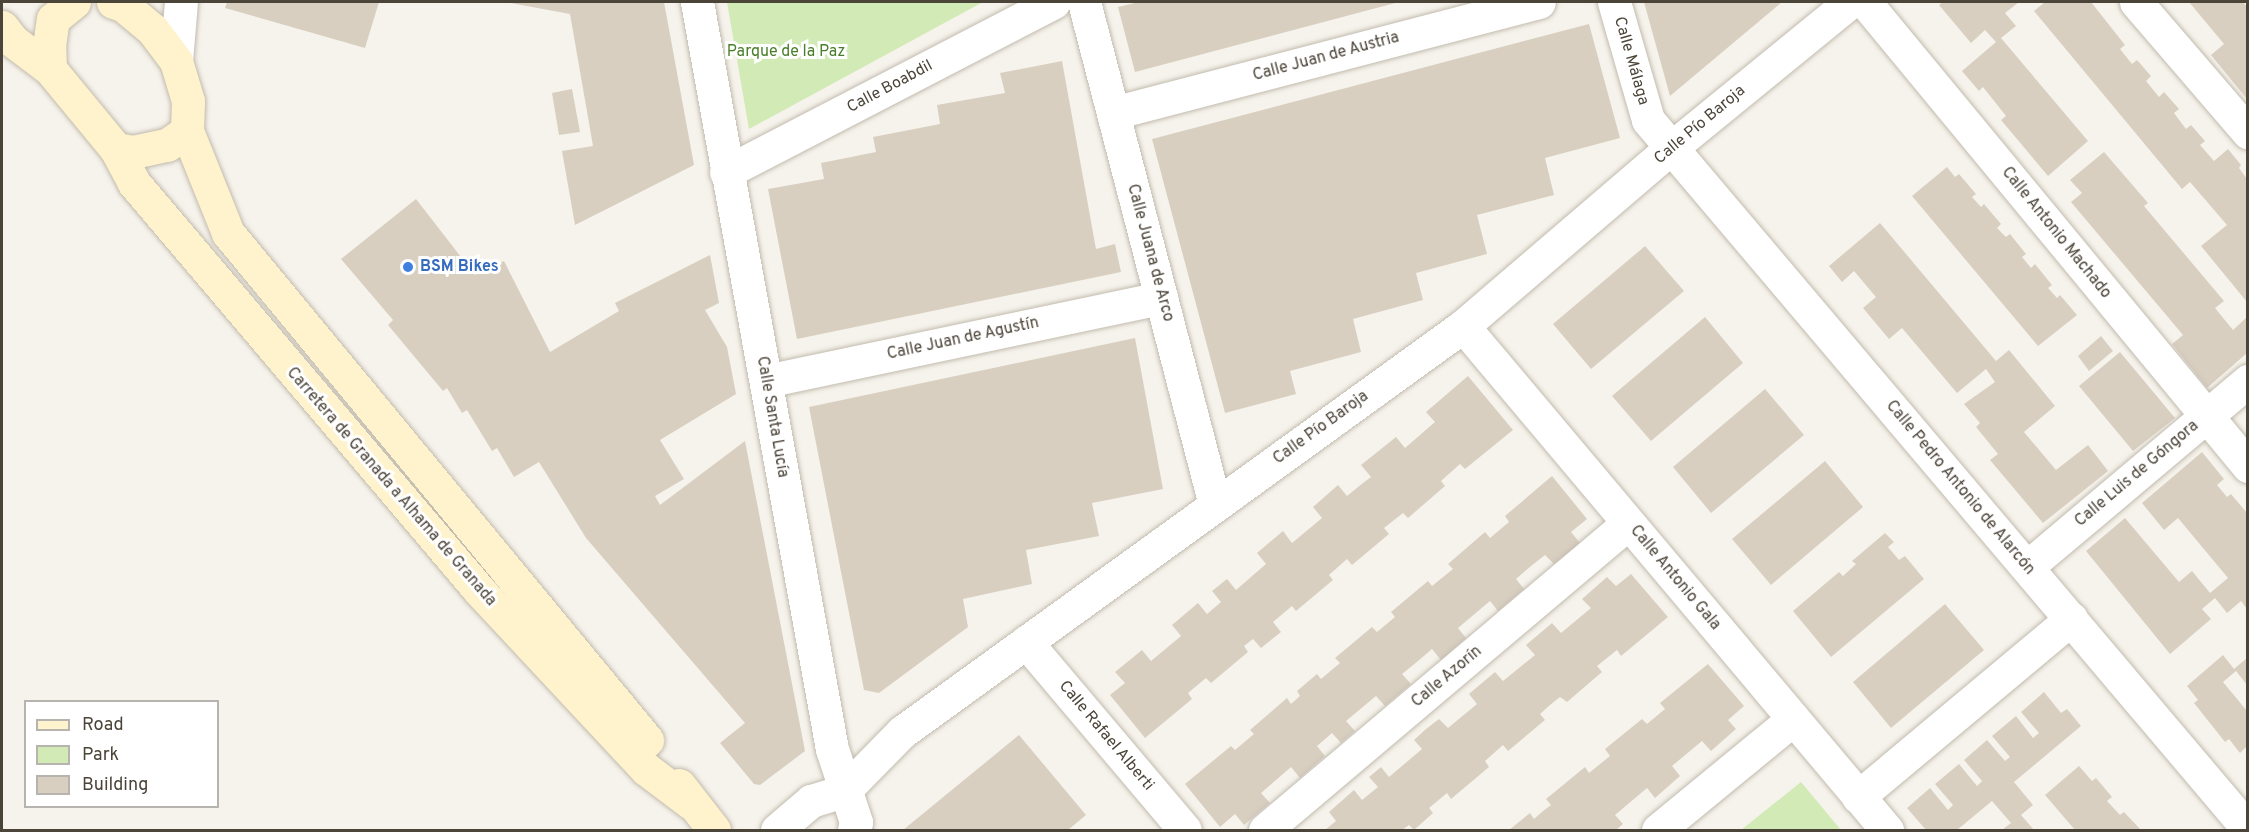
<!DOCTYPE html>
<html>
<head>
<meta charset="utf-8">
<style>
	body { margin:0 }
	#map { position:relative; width:2249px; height:832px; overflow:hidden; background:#f6f3ec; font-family:Overpass,sans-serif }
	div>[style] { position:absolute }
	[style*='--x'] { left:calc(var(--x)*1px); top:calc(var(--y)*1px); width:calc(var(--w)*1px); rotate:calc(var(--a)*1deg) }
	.green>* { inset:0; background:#d2eab5 }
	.building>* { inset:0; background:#d8cfc1 }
	.roads { filter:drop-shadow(0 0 2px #c2bbae) drop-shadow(0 0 2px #c2bbae) }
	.minor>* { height:33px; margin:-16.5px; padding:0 16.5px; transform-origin:16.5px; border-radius:16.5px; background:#fff }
	.tertiary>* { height:33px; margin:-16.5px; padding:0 16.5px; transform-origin:16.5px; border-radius:16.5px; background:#fff }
	.secondary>* { height:33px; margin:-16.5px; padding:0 16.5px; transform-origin:16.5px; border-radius:16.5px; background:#fff3cd }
	.dots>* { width:16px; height:16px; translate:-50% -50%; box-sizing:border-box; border:3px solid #fff; border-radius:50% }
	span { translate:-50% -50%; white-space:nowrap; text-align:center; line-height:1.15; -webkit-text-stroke:6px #fff; paint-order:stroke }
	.park-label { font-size:16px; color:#4a7f2a }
	.street-label { font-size:16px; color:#4b4439 }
	.shop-label { font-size:16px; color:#366cbe; font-weight:700 }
	.left { translate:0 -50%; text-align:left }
	.frame { position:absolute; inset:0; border:3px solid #4b4439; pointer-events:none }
	.legend { position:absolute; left:24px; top:700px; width:195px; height:108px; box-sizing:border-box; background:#fff; border:2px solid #b7b4b0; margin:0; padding:8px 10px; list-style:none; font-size:18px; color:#4b4439 }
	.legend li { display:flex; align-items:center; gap:12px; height:30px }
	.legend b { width:30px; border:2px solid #b7b4b0 }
</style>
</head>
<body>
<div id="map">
	<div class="green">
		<i style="clip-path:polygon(727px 2px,983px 2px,749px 129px)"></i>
		<i style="clip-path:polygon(1801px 782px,1841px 830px,1741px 830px)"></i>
	</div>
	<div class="building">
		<i style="clip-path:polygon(227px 2px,379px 2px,365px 48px,225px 8px)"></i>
		<i style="clip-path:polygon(505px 2px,664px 2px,694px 165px,575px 225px,562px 151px,593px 146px,570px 14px)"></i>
		<i style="clip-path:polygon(1139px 2px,1399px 2px,1135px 72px,1118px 7px)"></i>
		<i style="clip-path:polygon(1644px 2px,1782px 2px,1670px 96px)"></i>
		<i style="clip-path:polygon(1943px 2px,2019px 2px,2005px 13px,2016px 26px,2001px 38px,2088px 141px,2048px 176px,2001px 120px,2006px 116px,1983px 87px,1979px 91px,1962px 71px,1996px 42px,1985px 30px,1971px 43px,1939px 5px)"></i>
		<i style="clip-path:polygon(2045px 2px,2091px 2px,2125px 45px,2120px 49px,2132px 64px,2137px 60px,2151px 76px,2146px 81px,2159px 97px,2164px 92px,2179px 109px,2174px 113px,2186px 129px,2191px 125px,2205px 141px,2200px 145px,2214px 161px,2228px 149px,2241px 165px,2239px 168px,2247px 179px,2247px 302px,2201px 246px,2227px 225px,2190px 182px,2182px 189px,2034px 11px)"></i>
		<i style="clip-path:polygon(2189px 2px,2243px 2px,2247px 7px,2247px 99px,2211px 55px,2224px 44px)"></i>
		<i style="clip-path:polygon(1589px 24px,1620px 138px,1545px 158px,1554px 195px,1477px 215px,1487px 254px,1416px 273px,1423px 300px,1353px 319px,1361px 352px,1290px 371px,1296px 394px,1225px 413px,1152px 139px)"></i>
		<i style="clip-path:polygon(1062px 61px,1096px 249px,1115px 244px,1121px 272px,797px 339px,768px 189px,824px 179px,821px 163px,876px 152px,873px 137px,940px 124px,937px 105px,1005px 93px,1000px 73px)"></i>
		<i style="clip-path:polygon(572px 89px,580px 132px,559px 135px,552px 93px)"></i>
		<i style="clip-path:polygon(2104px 152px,2148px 203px,2144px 206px,2224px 301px,2215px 308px,2233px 330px,2247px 317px,2247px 353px,2207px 388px,2172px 344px,2183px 335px,2071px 202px,2082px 193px,2070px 180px)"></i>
		<i style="clip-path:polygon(1947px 167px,1955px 177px,1959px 174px,1976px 194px,1972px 197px,1981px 207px,1984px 204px,2001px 224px,1997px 228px,2006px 237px,2010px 234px,2026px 254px,2022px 257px,2031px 268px,2035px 264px,2052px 285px,2048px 288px,2057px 298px,2060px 295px,2077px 315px,2038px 346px,1912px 196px)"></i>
		<i style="clip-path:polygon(416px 199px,475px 275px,504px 261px,550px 352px,619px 311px,615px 303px,710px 255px,719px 303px,705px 310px,727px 347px,736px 394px,660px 440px,684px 479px,655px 496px,660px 505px,745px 441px,805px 751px,760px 785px,754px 784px,720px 743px,745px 723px,586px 538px,539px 462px,514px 477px,497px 448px,492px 451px,467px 410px,462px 413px,447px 388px,443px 391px,388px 325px,393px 320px,341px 259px)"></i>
		<i style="clip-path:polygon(1880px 223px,1996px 361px,2009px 350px,2055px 406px,2024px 432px,2056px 470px,2088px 445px,2108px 471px,2043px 523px,1990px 460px,1998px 454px,1976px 427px,1980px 423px,1964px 404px,1995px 382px,1986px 369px,1957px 393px,1902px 328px,1889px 339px,1863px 308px,1876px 297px,1854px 271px,1842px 282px,1829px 266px)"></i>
		<i style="clip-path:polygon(1645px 246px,1684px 291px,1591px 369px,1553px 324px)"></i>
		<i style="clip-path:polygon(1705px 317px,1743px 363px,1651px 441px,1612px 396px)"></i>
		<i style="clip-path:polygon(2101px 336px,2113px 351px,2089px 371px,2078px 356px)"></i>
		<i style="clip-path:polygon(1135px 338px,1163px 489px,1092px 503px,1099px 536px,1026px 550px,1032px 584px,963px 599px,968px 627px,879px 693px,864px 690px,809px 407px)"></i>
		<i style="clip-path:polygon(2120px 352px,2175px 418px,2133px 451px,2079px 386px)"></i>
		<i style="clip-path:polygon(1468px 376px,1513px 430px,1465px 469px,1460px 464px,1441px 481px,1445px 486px,1408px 518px,1403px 513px,1384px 528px,1389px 534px,1352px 565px,1347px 559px,1329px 575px,1333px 580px,1296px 611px,1292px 606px,1273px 622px,1281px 632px,1261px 648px,1253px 639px,1244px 646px,1248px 652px,1211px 683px,1206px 678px,1188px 693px,1192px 699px,1145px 738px,1110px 695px,1125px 683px,1115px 672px,1142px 650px,1151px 661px,1181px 636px,1172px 625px,1198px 603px,1207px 614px,1221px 602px,1212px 591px,1227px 579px,1236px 590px,1266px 564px,1257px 553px,1283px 531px,1292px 543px,1322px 518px,1313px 507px,1338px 485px,1347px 496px,1363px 483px,1371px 477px,1361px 465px,1396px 437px,1405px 448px,1435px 422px,1426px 412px)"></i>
		<i style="clip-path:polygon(1765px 389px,1804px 435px,1711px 513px,1673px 467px)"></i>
		<i style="clip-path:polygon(2202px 452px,2224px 479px,2217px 485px,2227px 497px,2231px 494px,2247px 513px,2247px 609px,2241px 601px,2227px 613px,2215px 598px,2202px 609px,2211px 619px,2170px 654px,2086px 551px,2125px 518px,2179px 582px,2192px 571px,2210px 593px,2228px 578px,2178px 518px,2164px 530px,2142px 503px)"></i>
		<i style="clip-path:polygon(1825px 461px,1863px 507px,1771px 585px,1732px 539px)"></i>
		<i style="clip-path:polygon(1552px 476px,1587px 519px,1571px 532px,1580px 543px,1554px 564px,1545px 555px,1531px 566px,1516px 579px,1524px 589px,1498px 611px,1490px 601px,1458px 628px,1466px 638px,1441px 660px,1432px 649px,1418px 661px,1402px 674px,1411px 684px,1385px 706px,1376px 696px,1346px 721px,1355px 731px,1341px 743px,1332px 733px,1317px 746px,1325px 756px,1300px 778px,1291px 767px,1261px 793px,1270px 803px,1244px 825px,1235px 814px,1220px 827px,1185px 784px,1231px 746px,1235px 750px,1254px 734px,1250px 730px,1287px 698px,1291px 704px,1300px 696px,1297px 691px,1317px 674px,1321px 679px,1340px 663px,1335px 658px,1372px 627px,1377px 632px,1395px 617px,1391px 612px,1428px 581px,1432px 586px,1453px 569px,1448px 564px,1485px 532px,1490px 538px,1509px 522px,1505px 516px)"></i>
		<i style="clip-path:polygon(1885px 533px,1894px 542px,1888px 547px,1899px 560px,1905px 556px,1924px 579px,1831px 657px,1793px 611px,1839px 572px,1843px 576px,1856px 564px,1852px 561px)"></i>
		<i style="clip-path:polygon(1631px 574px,1668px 617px,1621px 656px,1617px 650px,1597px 666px,1602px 672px,1567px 702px,1560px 697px,1550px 705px,1540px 714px,1545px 720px,1508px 751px,1503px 745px,1485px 761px,1489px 767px,1451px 799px,1447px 793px,1429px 808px,1433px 813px,1414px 830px,1409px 825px,1402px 830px,1325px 830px,1336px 821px,1329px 812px,1354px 790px,1362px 800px,1378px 787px,1369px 777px,1381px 767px,1389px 777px,1422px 749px,1414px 740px,1426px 729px,1439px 719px,1448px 728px,1477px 704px,1469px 694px,1495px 672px,1503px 681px,1535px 655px,1526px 645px,1552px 623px,1561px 633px,1591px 608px,1582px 599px,1607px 577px,1616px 586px)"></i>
		<i style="clip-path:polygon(1945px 604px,1984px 650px,1891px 728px,1853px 682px)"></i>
		<i style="clip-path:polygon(2223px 655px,2234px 669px,2247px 658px,2247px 685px,2236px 671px,2223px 682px,2247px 711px,2247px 746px,2240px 753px,2229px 739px,2225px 742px,2194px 703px,2198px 700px,2187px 686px)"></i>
		<i style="clip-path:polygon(1708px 664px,1744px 706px,1728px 720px,1736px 729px,1711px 751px,1702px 741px,1672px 766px,1680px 776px,1655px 798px,1647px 788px,1615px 815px,1623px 824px,1616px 830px,1509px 830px,1530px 813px,1534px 819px,1543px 811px,1551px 805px,1546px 799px,1585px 767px,1589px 773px,1610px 756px,1605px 749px,1642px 719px,1647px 724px,1665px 709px,1660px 703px)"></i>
		<i style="clip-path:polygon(2044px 692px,2061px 713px,2067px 709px,2081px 726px,2014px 782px,2033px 805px,2021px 815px,2034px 830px,2002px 830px,2011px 823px,1992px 801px,1957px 830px,1926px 830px,1907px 808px,1930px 788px,1948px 810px,1953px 805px,1935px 784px,1959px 764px,1977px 786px,1982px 781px,1964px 760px,1987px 740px,2005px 761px,2010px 757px,1992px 736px,2016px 716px,2033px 738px,2039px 733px,2021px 712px)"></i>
		<i style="clip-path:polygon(1019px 735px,1086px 815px,1068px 830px,903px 830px)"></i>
		<i style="clip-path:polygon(2079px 766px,2092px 781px,2096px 778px,2112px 797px,2107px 801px,2120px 815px,2124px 812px,2141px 830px,2075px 830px,2045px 795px)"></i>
	</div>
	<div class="roads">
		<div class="minor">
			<i style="--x:1084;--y:2;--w:520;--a:75.4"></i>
			<i style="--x:1865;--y:2;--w:602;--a:50.46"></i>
			<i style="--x:2136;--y:2;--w:172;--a:49.3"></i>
			<i style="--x:1113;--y:113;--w:440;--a:-14.6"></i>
			<i style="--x:726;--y:172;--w:369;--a:-27.4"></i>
			<i style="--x:1463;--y:326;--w:659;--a:49.93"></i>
			<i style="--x:766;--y:381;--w:404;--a:-11.9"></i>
			<i style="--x:2027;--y:567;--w:289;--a:-40.1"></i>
			<i style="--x:1026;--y:642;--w:246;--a:49.8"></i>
			<i style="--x:1858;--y:797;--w:278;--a:-39.9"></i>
			<i style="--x:1265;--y:830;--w:475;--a:-40.2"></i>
			<i style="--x:1658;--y:830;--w:175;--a:-39.4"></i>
		</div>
		<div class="tertiary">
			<i style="--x:697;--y:2;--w:759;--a:79.76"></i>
			<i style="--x:832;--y:749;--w:77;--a:71.8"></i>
			<i style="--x:856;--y:822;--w:8;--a:104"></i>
			<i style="--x:1614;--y:2;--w:123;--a:73.9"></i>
			<i style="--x:1648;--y:120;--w:929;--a:49.76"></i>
			<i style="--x:176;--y:61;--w:59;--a:-85.2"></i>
			<i style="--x:777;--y:830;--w:45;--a:-40.5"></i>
			<i style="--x:811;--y:801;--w:34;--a:-17"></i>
			<i style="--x:844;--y:791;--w:83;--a:-45.5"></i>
			<i style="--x:902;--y:732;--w:693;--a:-35.89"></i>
			<i style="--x:1463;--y:326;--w:274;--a:-40.6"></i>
			<i style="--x:1671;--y:148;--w:231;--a:-39.2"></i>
		</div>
		<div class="secondary">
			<i style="--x:113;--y:2;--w:10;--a:17"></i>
			<i style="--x:123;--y:5;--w:38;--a:40"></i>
			<i style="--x:152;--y:29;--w:40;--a:53"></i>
			<i style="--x:176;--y:61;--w:42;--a:73.3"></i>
			<i style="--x:188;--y:101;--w:30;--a:92"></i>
			<i style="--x:187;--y:131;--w:110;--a:68.1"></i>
			<i style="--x:228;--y:233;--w:658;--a:50.43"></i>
			<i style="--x:2;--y:27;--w:18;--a:52"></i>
			<i style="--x:13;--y:41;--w:46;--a:37.1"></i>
			<i style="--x:50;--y:69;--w:104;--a:50.5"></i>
			<i style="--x:116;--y:149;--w:38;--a:62"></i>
			<i style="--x:134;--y:183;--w:534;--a:49.71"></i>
			<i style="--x:479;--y:590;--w:245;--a:47"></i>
			<i style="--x:646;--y:769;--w:56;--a:37.1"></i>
			<i style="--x:50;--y:69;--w:23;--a:-92"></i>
			<i style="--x:49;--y:46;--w:27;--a:-82"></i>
			<i style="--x:53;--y:19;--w:27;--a:-39"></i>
			<i style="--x:116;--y:149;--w:17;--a:10"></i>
			<i style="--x:133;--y:152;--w:35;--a:-12"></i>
			<i style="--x:167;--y:145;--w:24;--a:-35"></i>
			<i style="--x:679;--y:785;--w:57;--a:52.1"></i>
		</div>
	</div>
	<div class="dots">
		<i style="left:408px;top:267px;background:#3f7fe0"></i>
	</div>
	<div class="park-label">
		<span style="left:786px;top:52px">Parque de la Paz</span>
	</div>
	<div class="street-label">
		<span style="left:1326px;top:57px;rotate:-15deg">Calle Juan de Austria</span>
		<span style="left:1631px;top:61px;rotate:74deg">Calle Málaga</span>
		<span style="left:890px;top:87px;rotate:-28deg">Calle Boabdil</span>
		<span style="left:1700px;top:125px;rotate:-40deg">Calle Pío Baroja</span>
		<span style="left:2056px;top:233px;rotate:51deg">Calle Antonio Machado</span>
		<span style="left:1150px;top:253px;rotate:75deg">Calle Juana de Arco</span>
		<span style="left:963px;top:339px;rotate:-12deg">Calle Juan de Agustín</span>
		<span style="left:772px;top:417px;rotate:80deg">Calle Santa Lucía</span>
		<span style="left:1321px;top:428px;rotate:-36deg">Calle Pío Baroja</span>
		<span style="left:2137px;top:474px;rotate:-40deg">Calle Luis de Góngora</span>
		<span style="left:391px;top:487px;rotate:49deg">Carretera de Granada a Alhama de Granada</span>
		<span style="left:1960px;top:488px;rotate:50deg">Calle Pedro Antonio de Alarcón</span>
		<span style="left:1675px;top:578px;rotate:50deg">Calle Antonio Gala</span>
		<span style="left:1447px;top:677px;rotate:-40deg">Calle Azorín</span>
		<span style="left:1106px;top:736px;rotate:50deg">Calle Rafael Alberti</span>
	</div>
	<div class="shop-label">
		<span class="left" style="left:420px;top:267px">BSM Bikes</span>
	</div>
	<div class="frame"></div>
	<ul class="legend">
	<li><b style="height:8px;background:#fff3cd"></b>Road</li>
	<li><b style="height:16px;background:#d2eab5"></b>Park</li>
	<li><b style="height:16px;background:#d8cfc1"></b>Building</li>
	</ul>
</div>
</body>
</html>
